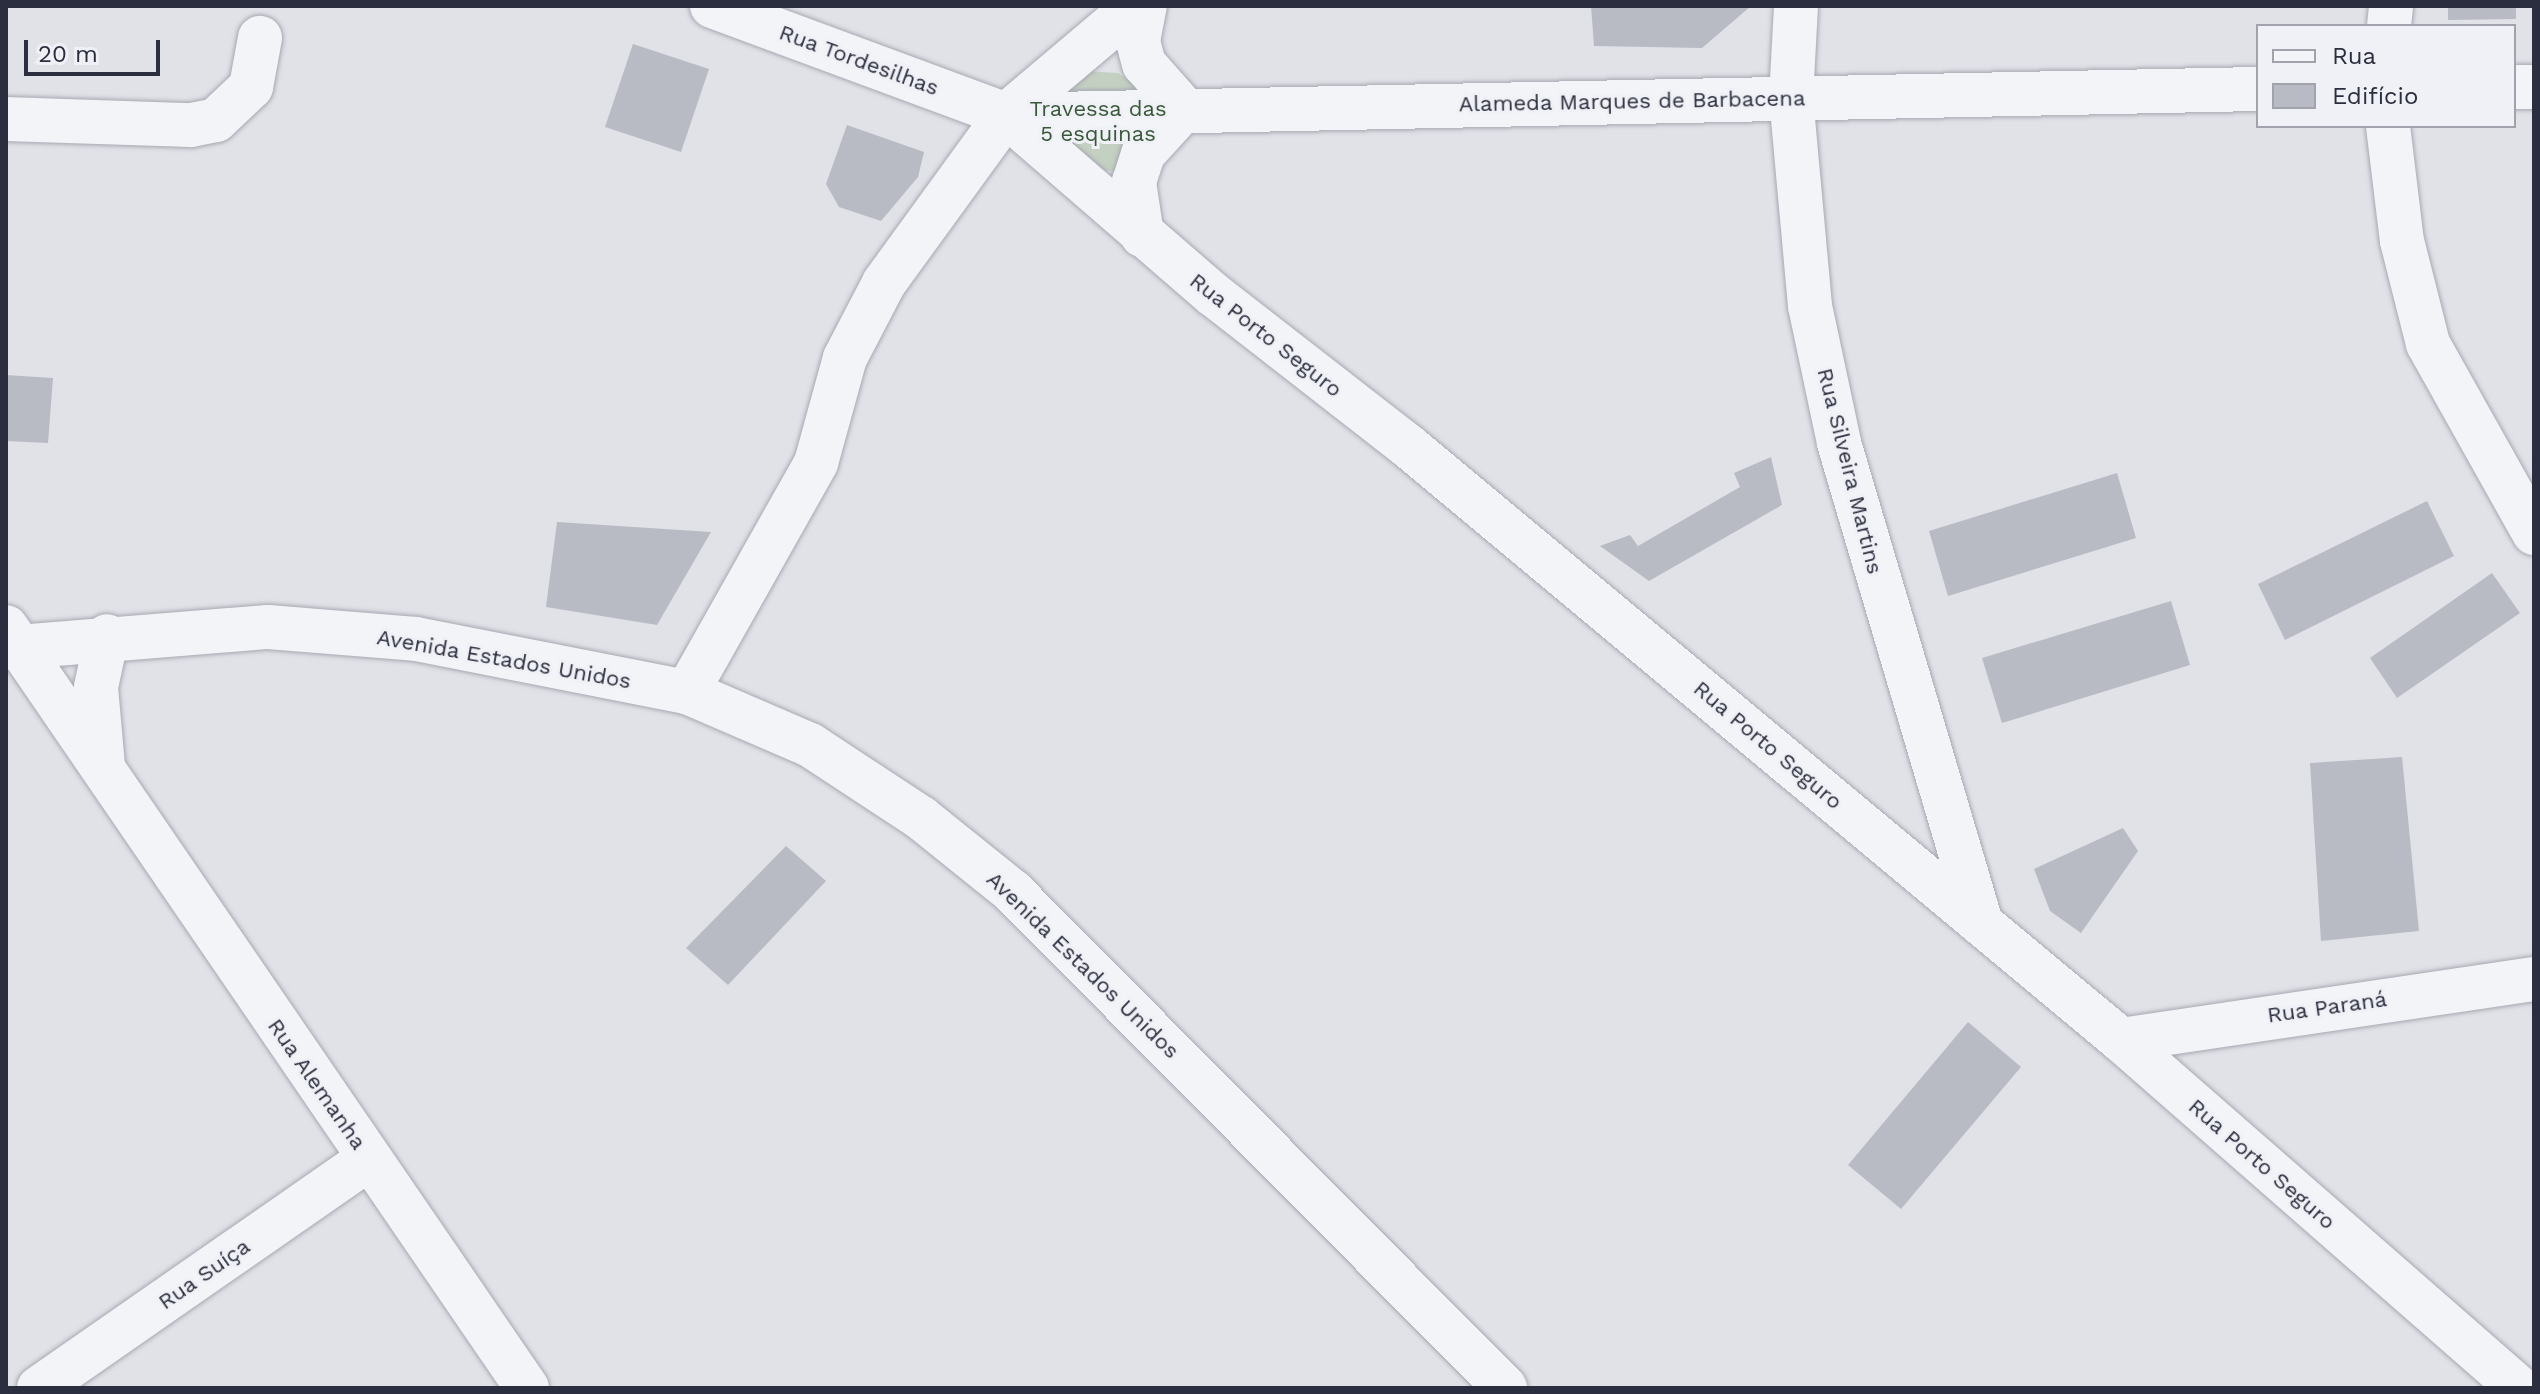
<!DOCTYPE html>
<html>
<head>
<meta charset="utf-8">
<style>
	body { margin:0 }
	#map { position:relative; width:2540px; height:1394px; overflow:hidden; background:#e1e2e8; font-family:"Work Sans",sans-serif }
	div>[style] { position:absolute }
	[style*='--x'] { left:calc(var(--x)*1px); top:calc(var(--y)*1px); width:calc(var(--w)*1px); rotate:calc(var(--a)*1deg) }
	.green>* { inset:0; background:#c4d1c2 }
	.building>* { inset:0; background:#b8bbc4 }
	.roads { filter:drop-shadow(0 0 2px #a7a8b2) drop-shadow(0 0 2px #a7a8b2) }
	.minor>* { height:44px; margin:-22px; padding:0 22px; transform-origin:22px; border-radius:22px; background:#f3f4f7 }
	span { translate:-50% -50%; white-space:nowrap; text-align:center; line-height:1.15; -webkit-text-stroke:6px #f0f1f6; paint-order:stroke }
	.street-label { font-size:22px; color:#2b2e3e }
	.park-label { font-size:22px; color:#395839 }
	.frame { position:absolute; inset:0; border:8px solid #2b2e3e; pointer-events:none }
	.legend { position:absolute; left:2256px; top:24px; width:260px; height:104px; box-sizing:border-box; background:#f0f1f6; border:2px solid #a1a3ac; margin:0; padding:10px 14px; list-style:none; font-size:24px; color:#2b2e3e }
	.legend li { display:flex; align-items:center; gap:16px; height:40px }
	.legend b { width:40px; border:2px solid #a1a3ac }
	.scale { position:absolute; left:24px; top:40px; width:136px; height:36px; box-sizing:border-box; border:4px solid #2b2e3e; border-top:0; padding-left:10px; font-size:24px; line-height:28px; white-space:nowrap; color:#2b2e3e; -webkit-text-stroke:6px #f0f1f6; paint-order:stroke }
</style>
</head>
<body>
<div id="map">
	<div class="green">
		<i style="clip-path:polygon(1085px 71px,1118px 73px,1140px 89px,1144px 140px,1115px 171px,1088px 170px,1057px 145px,1059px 82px)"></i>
	</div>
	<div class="building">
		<i style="clip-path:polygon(1591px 6px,1751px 6px,1702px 48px,1594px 46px)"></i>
		<i style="clip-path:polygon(2448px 6px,2516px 6px,2516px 19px,2448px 20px)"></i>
		<i style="clip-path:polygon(633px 44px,709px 69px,681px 152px,605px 127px)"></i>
		<i style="clip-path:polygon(847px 125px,924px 152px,918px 177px,881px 221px,839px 207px,826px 184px)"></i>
		<i style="clip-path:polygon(6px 375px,53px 378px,48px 443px,6px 441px)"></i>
		<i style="clip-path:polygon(1771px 457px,1782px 505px,1649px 581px,1600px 546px,1630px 535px,1638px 546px,1740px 487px,1734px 473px)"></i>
		<i style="clip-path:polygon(2117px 473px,2136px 538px,1948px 596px,1929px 531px)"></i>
		<i style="clip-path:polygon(2427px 501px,2454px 556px,2285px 640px,2258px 584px)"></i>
		<i style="clip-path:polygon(557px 522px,711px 532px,657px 625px,546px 607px)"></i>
		<i style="clip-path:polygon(2492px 573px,2520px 613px,2397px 698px,2370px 658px)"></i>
		<i style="clip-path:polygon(2171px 601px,2190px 665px,2002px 723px,1982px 658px)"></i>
		<i style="clip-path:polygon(2402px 757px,2419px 931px,2321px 941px,2310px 763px)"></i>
		<i style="clip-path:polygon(2123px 828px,2138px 851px,2081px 933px,2050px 911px,2034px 869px)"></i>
		<i style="clip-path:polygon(786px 846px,826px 881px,728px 985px,686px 948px)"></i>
		<i style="clip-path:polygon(1968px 1022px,2021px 1067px,1901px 1209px,1848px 1165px)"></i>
	</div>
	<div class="roads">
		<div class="minor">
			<i style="--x:712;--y:6;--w:314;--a:20.3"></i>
			<i style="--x:1006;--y:115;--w:275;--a:40.9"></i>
			<i style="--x:1214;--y:295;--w:246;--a:37.9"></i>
			<i style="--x:1408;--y:446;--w:928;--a:39.8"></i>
			<i style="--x:2121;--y:1040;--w:529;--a:41.17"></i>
			<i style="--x:1796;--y:6;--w:91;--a:93.1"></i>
			<i style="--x:1791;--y:97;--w:210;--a:84.8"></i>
			<i style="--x:1810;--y:306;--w:140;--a:78"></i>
			<i style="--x:1839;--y:443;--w:501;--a:73.52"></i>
			<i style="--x:2389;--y:26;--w:20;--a:-84"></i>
			<i style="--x:2514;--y:87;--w:20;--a:0"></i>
			<i style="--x:1006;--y:115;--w:1252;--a:-1.19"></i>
			<i style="--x:6;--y:119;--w:185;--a:1.9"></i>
			<i style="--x:191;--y:125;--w:25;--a:-11"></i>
			<i style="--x:216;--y:120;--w:48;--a:-43.3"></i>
			<i style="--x:251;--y:87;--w:50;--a:-79.6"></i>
			<i style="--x:2388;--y:126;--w:116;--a:83.1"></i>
			<i style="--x:2402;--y:241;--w:106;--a:75.8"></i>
			<i style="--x:2428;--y:344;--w:217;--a:60.7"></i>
			<i style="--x:1142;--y:235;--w:54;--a:-98.6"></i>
			<i style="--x:1134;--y:182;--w:29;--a:-72"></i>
			<i style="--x:1143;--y:154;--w:61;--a:-47.7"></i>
			<i style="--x:1184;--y:109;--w:60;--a:-131.6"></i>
			<i style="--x:1144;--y:64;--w:24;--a:-105"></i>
			<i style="--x:1138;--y:41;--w:36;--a:-79"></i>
			<i style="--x:6;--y:627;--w:922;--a:55.6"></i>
			<i style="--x:6;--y:648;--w:263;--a:-4.6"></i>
			<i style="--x:268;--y:627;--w:148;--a:4.6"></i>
			<i style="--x:416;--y:639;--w:276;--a:11.1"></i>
			<i style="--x:687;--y:692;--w:134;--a:23.3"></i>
			<i style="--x:810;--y:745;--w:133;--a:33.3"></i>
			<i style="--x:921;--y:818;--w:118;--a:38.8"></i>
			<i style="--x:1013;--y:892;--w:699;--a:45.23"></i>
			<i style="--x:687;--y:692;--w:263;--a:-60.6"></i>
			<i style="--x:816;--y:463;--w:109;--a:-74.6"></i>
			<i style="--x:845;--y:358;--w:85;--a:-62.5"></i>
			<i style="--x:884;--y:283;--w:208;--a:-54"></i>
			<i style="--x:1006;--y:115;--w:169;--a:-40.2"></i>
			<i style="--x:103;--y:766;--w:79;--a:-95.1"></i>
			<i style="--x:96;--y:687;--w:52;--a:-77.8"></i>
			<i style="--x:2121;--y:1040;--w:417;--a:-8.4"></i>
			<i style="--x:39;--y:1388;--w:402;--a:-34.8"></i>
		</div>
	</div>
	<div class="street-label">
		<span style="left:859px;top:60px;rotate:20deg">Rua Tordesilhas</span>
		<span style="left:1632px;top:101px;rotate:-1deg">Alameda Marques de Barbacena</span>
		<span style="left:1266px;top:335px;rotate:38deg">Rua Porto Seguro</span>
		<span style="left:1850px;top:471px;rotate:76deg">Rua Silveira Martins</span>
		<span style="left:504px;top:659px;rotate:10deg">Avenida Estados Unidos</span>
		<span style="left:1768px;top:745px;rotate:40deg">Rua Porto Seguro</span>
		<span style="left:1083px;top:965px;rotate:44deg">Avenida Estados Unidos</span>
		<span style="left:2327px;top:1007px;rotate:-8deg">Rua Paraná</span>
		<span style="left:317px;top:1084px;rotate:55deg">Rua Alemanha</span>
		<span style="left:2262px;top:1164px;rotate:41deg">Rua Porto Seguro</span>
		<span style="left:204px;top:1274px;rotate:-35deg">Rua Suíça</span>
	</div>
	<div class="park-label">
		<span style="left:1098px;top:121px">Travessa das<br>5 esquinas</span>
	</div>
	<div class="frame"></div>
	<ul class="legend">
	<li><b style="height:10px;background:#f3f4f7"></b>Rua</li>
	<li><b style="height:22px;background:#b8bbc4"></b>Edifício</li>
	</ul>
	<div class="scale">20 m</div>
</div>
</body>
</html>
